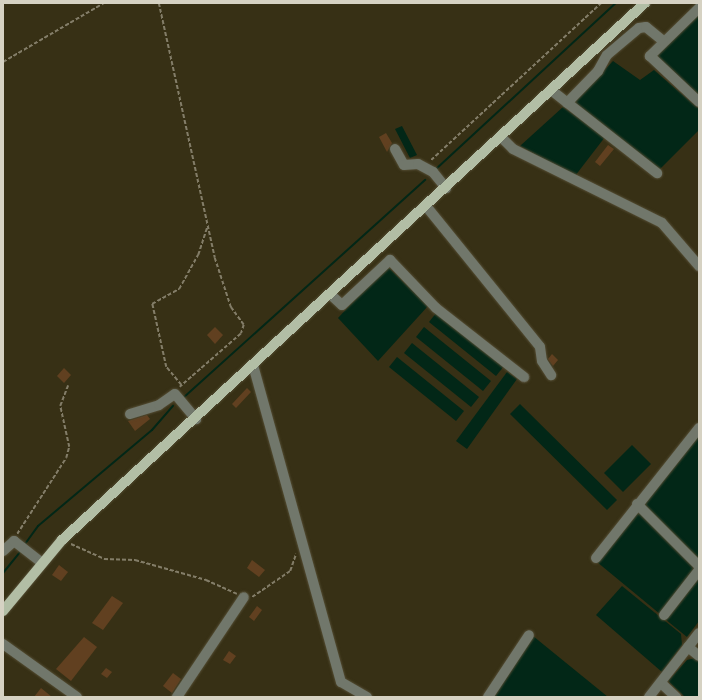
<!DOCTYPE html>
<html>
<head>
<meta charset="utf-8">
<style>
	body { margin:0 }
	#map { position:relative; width:702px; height:700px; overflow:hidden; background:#373015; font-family:Lora,serif }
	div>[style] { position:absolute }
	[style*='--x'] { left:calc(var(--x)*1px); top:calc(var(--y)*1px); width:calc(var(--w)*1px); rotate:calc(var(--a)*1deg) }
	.water>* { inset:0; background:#022717 }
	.stream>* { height:2px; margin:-1px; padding:0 1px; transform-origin:1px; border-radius:1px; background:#022717 }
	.building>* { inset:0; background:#614020 }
	.path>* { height:1.5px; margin-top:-0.75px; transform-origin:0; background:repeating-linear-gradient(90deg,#837d68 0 4px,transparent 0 6px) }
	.roads { filter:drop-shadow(0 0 1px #544d34) drop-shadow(0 0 1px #544d34) }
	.minor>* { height:10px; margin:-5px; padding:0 5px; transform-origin:5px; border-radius:5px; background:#71776b }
	.major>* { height:10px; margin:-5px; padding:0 5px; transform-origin:5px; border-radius:5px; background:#b2bea5 }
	span { translate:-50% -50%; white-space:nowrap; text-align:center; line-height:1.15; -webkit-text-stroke:3.5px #2d260b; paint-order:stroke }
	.frame { position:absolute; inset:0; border:4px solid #d6d2c3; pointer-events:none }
</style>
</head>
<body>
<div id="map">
	<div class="water">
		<i style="clip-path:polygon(699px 12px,699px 95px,656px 56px)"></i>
		<i style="clip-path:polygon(613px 61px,640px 80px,654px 70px,699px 109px,699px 130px,659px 170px,572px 104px)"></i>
		<i style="clip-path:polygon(563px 107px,605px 137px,575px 176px,520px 146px)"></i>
		<i style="clip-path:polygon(402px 126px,417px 155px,410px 158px,395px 129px)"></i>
		<i style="clip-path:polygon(387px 266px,428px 306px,378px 361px,338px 318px)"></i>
		<i style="clip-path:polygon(437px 312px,504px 366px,496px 376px,429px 322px)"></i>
		<i style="clip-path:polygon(424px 327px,491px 381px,483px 391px,416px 337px)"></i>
		<i style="clip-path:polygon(412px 343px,479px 397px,471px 407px,404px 353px)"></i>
		<i style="clip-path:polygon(397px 357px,464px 411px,456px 421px,389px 367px)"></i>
		<i style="clip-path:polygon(507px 372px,517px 379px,467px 449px,456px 441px)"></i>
		<i style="clip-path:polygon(520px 404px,617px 500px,607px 510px,510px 414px)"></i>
		<i style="clip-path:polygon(699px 432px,699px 561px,641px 505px)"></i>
		<i style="clip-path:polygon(632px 445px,651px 464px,623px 492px,604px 473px)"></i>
		<i style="clip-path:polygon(639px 510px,697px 566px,660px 614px,597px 562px)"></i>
		<i style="clip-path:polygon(699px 576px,699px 621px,687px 637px,665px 619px)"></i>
		<i style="clip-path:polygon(622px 586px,681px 634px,682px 645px,662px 672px,596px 615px)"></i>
		<i style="clip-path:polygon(533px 636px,608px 697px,494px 697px)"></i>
		<i style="clip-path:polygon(695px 658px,699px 659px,699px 697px,685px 697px,668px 681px,687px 660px)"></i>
	</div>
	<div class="stream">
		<i style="--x:436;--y:169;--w:245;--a:-42.7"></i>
		<i style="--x:183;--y:398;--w:326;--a:-42"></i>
		<i style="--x:25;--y:544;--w:22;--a:-54"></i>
		<i style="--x:38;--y:526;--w:149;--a:-40.1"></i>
		<i style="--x:152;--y:430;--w:32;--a:-49"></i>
		<i style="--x:3;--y:573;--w:26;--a:-51"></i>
	</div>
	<div class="building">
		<i style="clip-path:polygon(386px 133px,392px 143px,387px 152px,379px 137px)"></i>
		<i style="clip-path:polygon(608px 145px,614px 149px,600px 166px,595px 162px)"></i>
		<i style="clip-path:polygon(215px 327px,223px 335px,215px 344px,207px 335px)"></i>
		<i style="clip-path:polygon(552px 354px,558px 360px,553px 366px,548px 359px)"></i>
		<i style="clip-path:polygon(64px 368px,71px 375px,64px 383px,57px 376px)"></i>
		<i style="clip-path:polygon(247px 388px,251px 392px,236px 408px,232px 404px)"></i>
		<i style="clip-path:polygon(147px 415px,150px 419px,135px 431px,128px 421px)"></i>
		<i style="clip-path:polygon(252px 560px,265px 570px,259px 577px,247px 568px)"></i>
		<i style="clip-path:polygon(59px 565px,68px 572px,61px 581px,52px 575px)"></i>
		<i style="clip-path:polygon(112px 596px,123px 603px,103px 630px,92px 623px)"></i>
		<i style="clip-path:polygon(257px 606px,262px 610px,254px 621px,249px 617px)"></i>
		<i style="clip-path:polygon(84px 637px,97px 647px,71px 681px,56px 669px)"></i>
		<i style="clip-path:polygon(229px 651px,236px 656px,230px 664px,223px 660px)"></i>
		<i style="clip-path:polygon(106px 668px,112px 672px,107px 678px,101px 674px)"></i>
		<i style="clip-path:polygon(173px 673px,181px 679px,172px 693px,163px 686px)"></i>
		<i style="clip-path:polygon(41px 688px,52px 697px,34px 697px)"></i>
	</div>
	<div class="path">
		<i style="--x:159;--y:3;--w:261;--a:77.6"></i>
		<i style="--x:215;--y:258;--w:52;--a:71.9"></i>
		<i style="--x:231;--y:307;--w:22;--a:54"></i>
		<i style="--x:244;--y:325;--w:9;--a:108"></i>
		<i style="--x:241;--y:334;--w:81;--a:139"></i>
		<i style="--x:3;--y:62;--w:117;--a:-30.3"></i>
		<i style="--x:431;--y:160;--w:231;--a:-42.7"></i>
		<i style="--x:181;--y:385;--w:23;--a:-130"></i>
		<i style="--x:166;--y:367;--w:65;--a:-102.5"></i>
		<i style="--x:152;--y:304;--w:31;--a:-29"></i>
		<i style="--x:179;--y:289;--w:39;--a:-61"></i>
		<i style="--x:198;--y:255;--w:29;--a:-72"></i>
		<i style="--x:17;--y:534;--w:90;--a:-57.2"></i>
		<i style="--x:66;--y:458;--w:11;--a:-75"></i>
		<i style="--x:69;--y:447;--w:42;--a:-102.4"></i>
		<i style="--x:60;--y:406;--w:22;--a:-69"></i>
		<i style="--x:71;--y:544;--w:36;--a:24"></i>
		<i style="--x:104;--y:559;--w:31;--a:2"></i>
		<i style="--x:135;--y:560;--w:74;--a:15.7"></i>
		<i style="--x:206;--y:580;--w:34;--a:24"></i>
		<i style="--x:252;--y:597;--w:46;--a:-34.4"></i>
		<i style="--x:290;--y:571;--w:18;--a:-71"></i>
	</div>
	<div class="roads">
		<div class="minor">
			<i style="--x:699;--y:8;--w:69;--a:135.6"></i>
			<i style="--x:650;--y:56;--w:67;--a:43.2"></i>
			<i style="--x:551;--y:90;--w:135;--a:38.1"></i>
			<i style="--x:567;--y:103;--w:45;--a:-45.9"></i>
			<i style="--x:598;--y:71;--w:18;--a:-61"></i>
			<i style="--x:607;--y:55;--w:42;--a:-40.2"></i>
			<i style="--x:639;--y:28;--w:7;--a:-8"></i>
			<i style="--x:646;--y:27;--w:22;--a:39"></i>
			<i style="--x:501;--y:137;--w:17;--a:45"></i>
			<i style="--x:513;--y:149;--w:166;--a:26.4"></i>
			<i style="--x:662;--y:223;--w:57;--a:49.3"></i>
			<i style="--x:395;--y:149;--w:18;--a:61"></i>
			<i style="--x:404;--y:165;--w:14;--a:-4"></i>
			<i style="--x:418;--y:164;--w:17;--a:28"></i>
			<i style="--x:433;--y:172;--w:21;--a:51"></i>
			<i style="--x:426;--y:206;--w:181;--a:51"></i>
			<i style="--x:540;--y:347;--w:14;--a:82"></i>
			<i style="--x:542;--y:361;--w:17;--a:57"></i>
			<i style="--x:330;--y:294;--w:16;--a:43"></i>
			<i style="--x:342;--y:305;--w:66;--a:-43.2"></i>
			<i style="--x:390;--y:260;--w:66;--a:46.2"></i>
			<i style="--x:436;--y:308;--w:112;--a:38.1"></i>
			<i style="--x:253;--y:365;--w:329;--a:74.5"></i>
			<i style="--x:341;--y:682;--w:30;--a:30"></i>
			<i style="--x:130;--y:414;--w:30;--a:-17"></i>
			<i style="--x:159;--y:405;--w:19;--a:-35"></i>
			<i style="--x:175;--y:394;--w:33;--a:50"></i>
			<i style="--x:637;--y:504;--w:88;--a:45"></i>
			<i style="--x:3;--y:551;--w:15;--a:-42"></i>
			<i style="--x:14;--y:541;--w:34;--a:38"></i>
			<i style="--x:596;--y:558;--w:166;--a:-51.6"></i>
			<i style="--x:664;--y:615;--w:57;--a:-52.1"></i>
			<i style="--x:3;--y:644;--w:91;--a:35.6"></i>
			<i style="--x:688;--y:647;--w:14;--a:39"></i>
			<i style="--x:661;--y:683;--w:21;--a:43"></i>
			<i style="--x:177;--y:697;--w:120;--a:-56.2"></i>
			<i style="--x:488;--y:697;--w:74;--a:-56.5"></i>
			<i style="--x:649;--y:697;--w:81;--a:-52"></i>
		</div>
		<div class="major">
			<i style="--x:3;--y:611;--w:92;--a:-50.3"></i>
			<i style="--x:62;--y:540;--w:793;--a:-42.65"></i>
		</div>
	</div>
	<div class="frame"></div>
</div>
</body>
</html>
